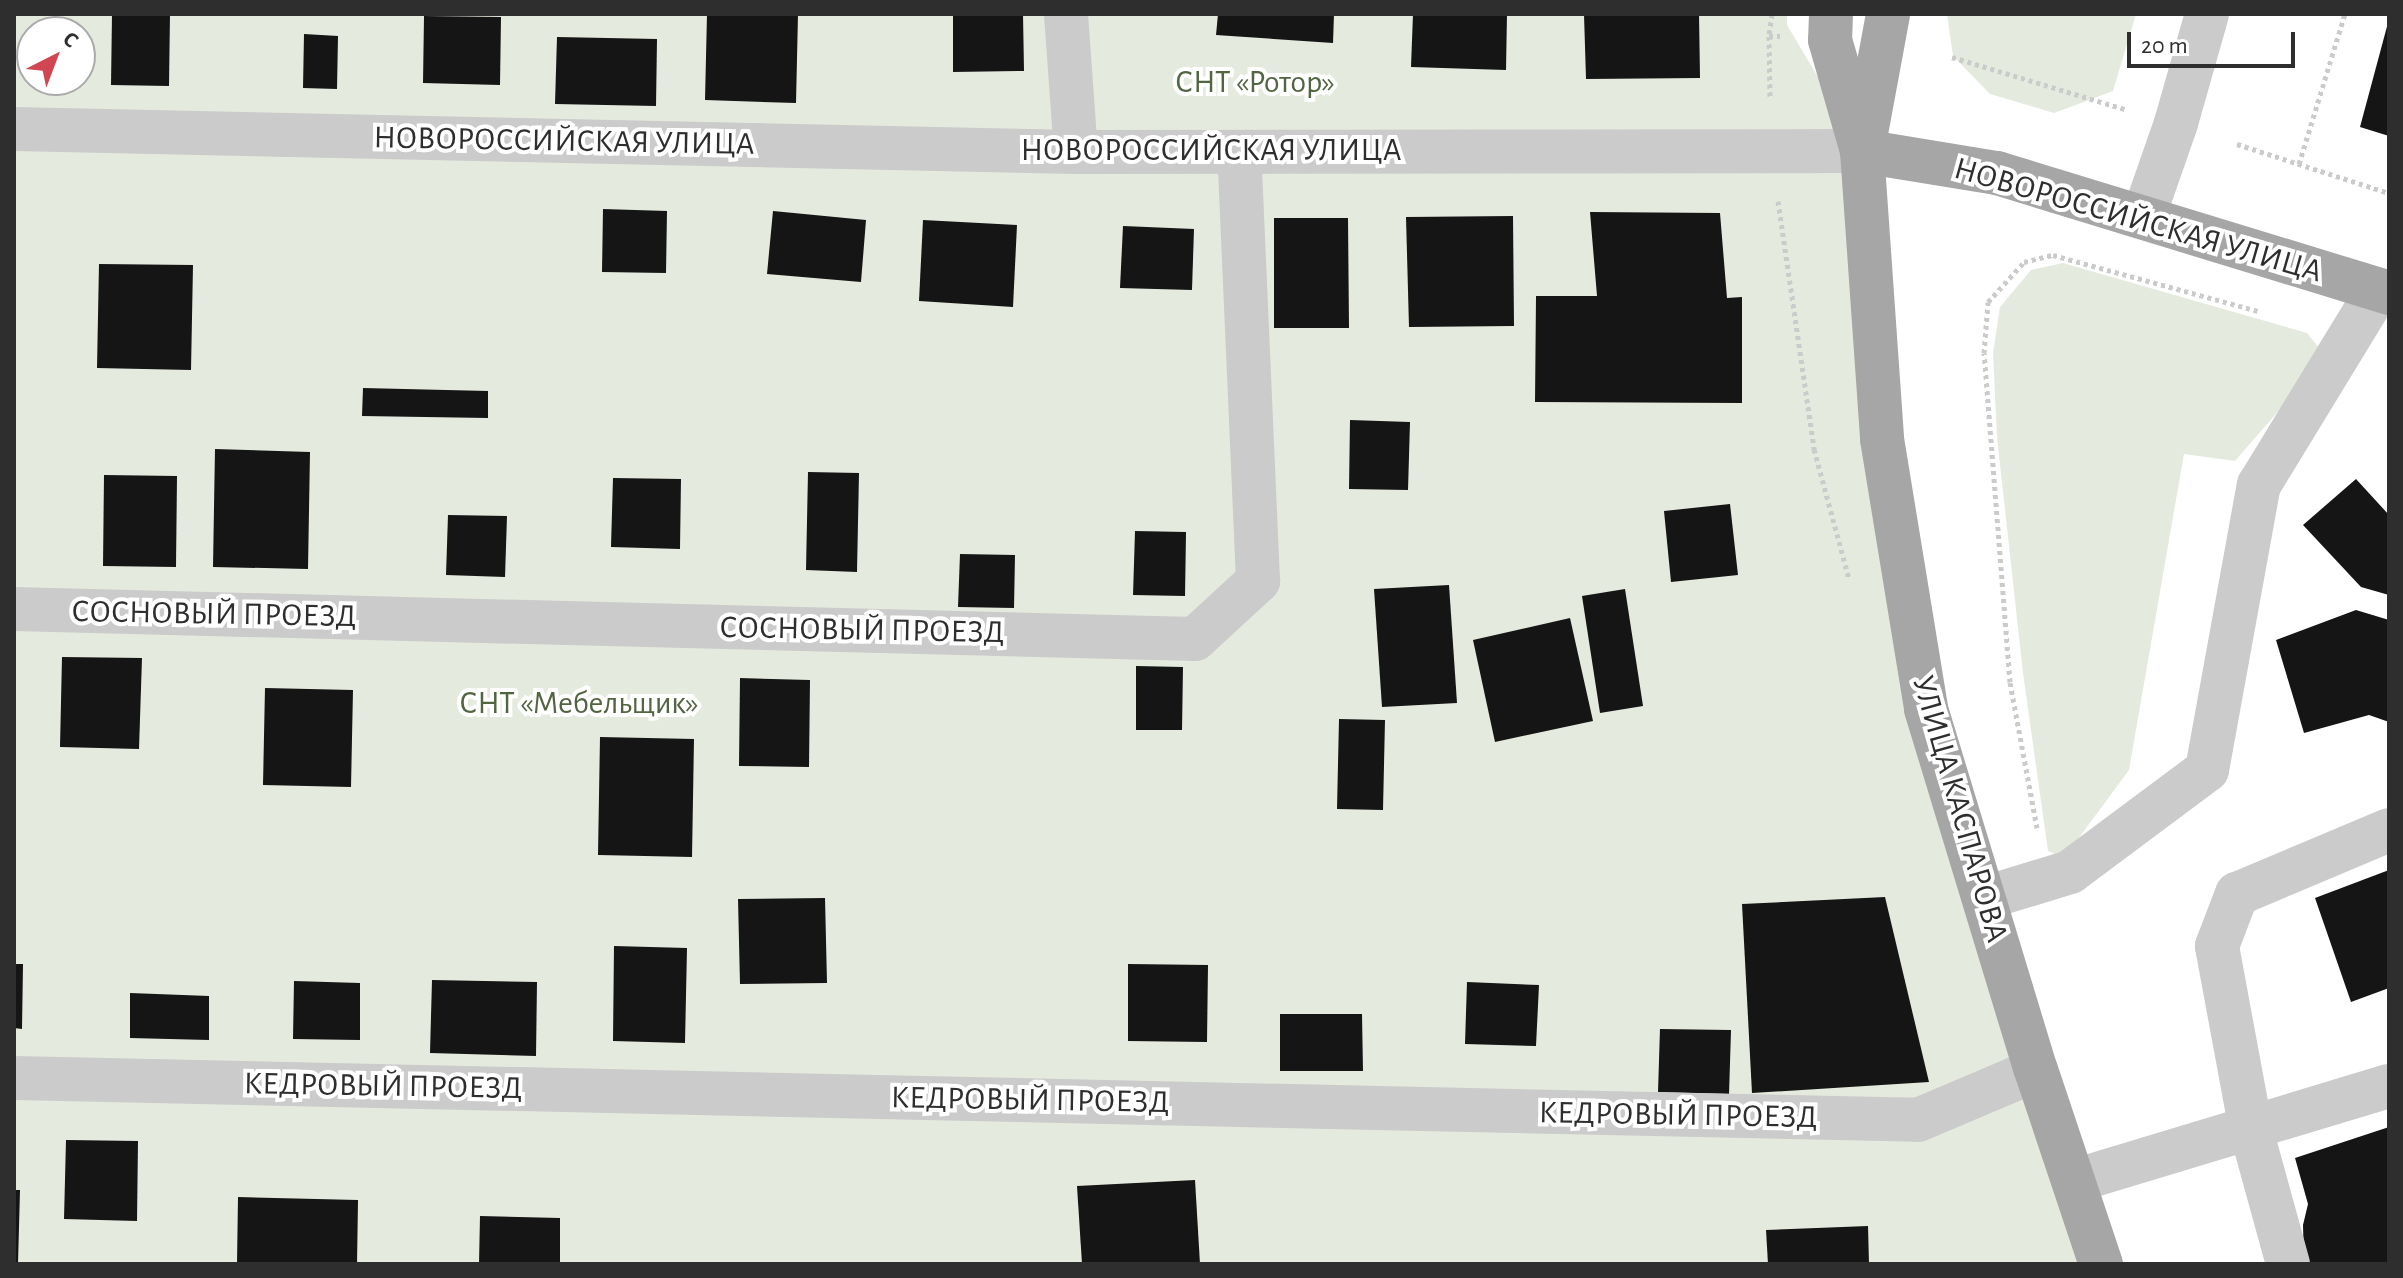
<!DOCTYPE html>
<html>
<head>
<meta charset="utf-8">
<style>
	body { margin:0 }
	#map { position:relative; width:2403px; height:1278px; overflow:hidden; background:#fff; font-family:"Alegreya Sans",sans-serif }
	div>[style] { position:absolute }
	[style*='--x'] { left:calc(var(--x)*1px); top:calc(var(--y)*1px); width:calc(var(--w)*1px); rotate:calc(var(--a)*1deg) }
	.green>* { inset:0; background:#e5eade }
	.building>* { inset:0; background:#151515 }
	.path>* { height:5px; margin-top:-2.5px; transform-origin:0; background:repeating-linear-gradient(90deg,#cbcbcb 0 4px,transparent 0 8px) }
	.minor>* { height:44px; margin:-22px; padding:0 22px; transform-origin:22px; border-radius:22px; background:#cbcbcb }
	.major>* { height:44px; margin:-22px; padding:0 22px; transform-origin:22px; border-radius:22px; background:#a6a6a6 }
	span { translate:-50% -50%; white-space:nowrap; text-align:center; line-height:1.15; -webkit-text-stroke:8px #fff; paint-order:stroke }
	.park-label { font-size:32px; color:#526541 }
	.street-label { font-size:32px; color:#2e2e2e }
	.frame { position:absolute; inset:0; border:16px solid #2e2e2e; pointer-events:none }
	.north { position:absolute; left:16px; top:16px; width:80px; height:80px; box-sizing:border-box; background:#fff; border:2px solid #ababab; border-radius:50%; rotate:42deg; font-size:22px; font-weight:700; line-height:32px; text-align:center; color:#2e2e2e }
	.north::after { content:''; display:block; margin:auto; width:28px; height:36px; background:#d04652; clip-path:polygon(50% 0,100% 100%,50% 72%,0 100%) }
	.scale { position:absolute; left:2127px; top:32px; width:168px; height:36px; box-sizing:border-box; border:4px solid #2e2e2e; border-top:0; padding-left:10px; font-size:24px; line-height:28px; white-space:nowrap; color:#2e2e2e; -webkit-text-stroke:6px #fff; paint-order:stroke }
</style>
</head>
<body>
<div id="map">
	<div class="green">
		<i style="clip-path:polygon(evenodd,14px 14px,1787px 14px,1787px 25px,1862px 151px,1926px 709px,2101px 1264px,14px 1264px,14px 14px,32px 32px,80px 32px,80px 80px,32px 80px,32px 32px)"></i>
		<i style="clip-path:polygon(1947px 14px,2136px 14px,2113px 91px,2054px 113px,1990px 94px,1953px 56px)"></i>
		<i style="clip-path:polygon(2063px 263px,2307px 333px,2320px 349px,2315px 369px,2235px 461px,2184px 454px,2129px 770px,2064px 858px,2048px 851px,2023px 673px,1997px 437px,1993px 353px,2000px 307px,2031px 270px)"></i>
	</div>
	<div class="building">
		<i style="clip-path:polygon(112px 14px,170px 14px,169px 86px,111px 85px)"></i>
		<i style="clip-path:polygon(707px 14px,798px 14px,796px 103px,705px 100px)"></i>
		<i style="clip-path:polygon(953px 14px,1023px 14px,1024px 71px,953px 72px)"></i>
		<i style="clip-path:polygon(1218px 14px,1334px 14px,1333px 43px,1216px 35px)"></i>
		<i style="clip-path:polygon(1413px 14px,1507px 14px,1506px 70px,1411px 67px)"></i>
		<i style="clip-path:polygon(1584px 14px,1699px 14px,1700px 78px,1586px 79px)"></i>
		<i style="clip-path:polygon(424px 16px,501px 17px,500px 85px,423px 83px)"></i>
		<i style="clip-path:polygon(2389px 19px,2389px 136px,2360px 127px)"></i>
		<i style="clip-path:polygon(304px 34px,338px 36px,337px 89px,303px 88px)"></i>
		<i style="clip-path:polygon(557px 37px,657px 39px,656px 106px,555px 104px)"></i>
		<i style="clip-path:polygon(603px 209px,667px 211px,666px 273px,602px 272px)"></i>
		<i style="clip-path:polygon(773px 211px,866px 220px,861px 282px,767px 274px)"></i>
		<i style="clip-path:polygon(1590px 212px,1720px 213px,1727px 298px,1742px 297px,1742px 403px,1535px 402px,1536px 296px,1597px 296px)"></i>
		<i style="clip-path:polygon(1513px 216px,1514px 326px,1409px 327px,1406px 217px)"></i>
		<i style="clip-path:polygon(1274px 218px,1348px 218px,1349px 328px,1274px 328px)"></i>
		<i style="clip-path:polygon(923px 220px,1017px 225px,1013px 307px,919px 301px)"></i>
		<i style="clip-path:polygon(1123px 226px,1194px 229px,1192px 290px,1120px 288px)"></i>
		<i style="clip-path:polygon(99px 264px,193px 265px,191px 370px,97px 368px)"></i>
		<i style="clip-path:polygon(363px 388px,488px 391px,488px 418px,362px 416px)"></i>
		<i style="clip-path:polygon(1350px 420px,1410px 422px,1408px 490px,1349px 489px)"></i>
		<i style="clip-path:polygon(215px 449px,310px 452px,308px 569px,213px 567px)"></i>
		<i style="clip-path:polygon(808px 472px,859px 473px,857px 572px,806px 570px)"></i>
		<i style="clip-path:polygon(104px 475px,177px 476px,176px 567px,103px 566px)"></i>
		<i style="clip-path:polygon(613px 478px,681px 479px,680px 549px,611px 547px)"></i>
		<i style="clip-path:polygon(2356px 479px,2389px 515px,2389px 595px,2361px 587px,2303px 525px)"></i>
		<i style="clip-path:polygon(1730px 504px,1738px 575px,1671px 582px,1664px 511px)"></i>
		<i style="clip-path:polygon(448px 515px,507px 516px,505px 577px,446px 575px)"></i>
		<i style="clip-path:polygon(1135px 531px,1186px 532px,1185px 596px,1133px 595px)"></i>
		<i style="clip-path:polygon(960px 554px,1015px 555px,1014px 608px,958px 607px)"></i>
		<i style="clip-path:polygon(1449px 585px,1457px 703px,1382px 707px,1374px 589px)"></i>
		<i style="clip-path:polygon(1625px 589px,1643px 706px,1600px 713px,1582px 596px)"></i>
		<i style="clip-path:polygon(2356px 610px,2389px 620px,2389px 722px,2369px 715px,2304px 733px,2276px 640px)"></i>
		<i style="clip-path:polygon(1570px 618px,1593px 721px,1495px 742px,1473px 640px)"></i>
		<i style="clip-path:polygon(62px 657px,142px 658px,139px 749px,60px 747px)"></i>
		<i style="clip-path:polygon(1136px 666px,1183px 667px,1182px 730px,1136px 730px)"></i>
		<i style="clip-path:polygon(740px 678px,810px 680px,809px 767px,739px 766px)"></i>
		<i style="clip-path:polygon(265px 688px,353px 690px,351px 787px,263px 785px)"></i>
		<i style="clip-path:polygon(1339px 719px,1385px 720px,1383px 810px,1337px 809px)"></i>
		<i style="clip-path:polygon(600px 737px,694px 739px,692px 857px,598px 855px)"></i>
		<i style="clip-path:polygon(2389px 870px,2389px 988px,2351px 1002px,2315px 898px)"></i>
		<i style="clip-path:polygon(1885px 897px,1929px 1082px,1752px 1093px,1742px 904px)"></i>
		<i style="clip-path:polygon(825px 898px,827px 983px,740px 984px,738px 899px)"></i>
		<i style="clip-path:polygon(614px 946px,687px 948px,685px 1043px,613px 1041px)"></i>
		<i style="clip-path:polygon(14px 964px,23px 964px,22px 1029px,14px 1028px)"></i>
		<i style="clip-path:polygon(1128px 964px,1208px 965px,1207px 1042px,1128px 1041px)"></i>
		<i style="clip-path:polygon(432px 980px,537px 982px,536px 1056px,430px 1053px)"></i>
		<i style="clip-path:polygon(294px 981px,360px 983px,360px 1040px,293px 1039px)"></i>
		<i style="clip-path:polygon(1467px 982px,1539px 985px,1536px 1046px,1465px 1044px)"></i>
		<i style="clip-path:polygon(130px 993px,209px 996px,209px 1040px,130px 1038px)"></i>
		<i style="clip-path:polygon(1280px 1014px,1362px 1014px,1363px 1071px,1280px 1071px)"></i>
		<i style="clip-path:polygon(1660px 1029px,1731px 1030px,1729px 1094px,1658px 1092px)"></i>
		<i style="clip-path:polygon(2389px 1127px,2389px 1264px,2304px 1264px,2303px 1225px,2308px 1204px,2295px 1158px)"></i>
		<i style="clip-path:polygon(66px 1140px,138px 1141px,137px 1221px,64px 1219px)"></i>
		<i style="clip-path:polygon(1195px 1180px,1200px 1264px,1082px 1264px,1077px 1186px)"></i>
		<i style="clip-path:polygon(14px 1190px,20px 1190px,18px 1264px,14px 1264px)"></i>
		<i style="clip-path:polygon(238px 1197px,358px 1200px,357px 1264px,237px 1264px)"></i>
		<i style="clip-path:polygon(480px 1216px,560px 1218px,560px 1264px,479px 1264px)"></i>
		<i style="clip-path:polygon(1868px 1226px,1869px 1264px,1768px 1264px,1766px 1230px)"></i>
	</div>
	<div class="path">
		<i style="--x:1772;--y:14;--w:22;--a:98"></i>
		<i style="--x:1769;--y:36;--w:11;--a:0"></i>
		<i style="--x:1769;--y:36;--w:63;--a:89.1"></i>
		<i style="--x:1952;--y:57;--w:184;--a:16.8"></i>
		<i style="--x:2237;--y:144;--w:160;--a:17.9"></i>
		<i style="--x:2299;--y:164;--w:157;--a:-73"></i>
		<i style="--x:1778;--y:201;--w:251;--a:81.7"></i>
		<i style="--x:1814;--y:449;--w:135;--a:74.9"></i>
		<i style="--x:2037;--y:828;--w:148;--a:-100.5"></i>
		<i style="--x:2010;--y:682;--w:330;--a:-94.5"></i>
		<i style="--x:1984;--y:353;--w:51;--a:-85.5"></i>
		<i style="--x:1988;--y:302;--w:54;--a:-48"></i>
		<i style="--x:2024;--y:262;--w:30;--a:-14"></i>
		<i style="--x:2053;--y:255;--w:213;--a:15.3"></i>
	</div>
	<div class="minor">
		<i style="--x:1066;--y:14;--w:138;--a:85.9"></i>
		<i style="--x:14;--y:129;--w:1062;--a:1.24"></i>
		<i style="--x:1076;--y:152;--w:786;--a:-0.07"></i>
		<i style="--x:2144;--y:215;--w:97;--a:-70.8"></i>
		<i style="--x:2176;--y:123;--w:113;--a:-74.1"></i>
		<i style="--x:14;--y:609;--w:1181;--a:1.46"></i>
		<i style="--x:1195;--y:639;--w:86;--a:-42.6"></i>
		<i style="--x:1258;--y:581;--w:429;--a:-92.5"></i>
		<i style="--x:1985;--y:898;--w:89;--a:-17"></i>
		<i style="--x:2070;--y:872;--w:171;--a:-36.7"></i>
		<i style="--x:2207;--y:770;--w:290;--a:-79.7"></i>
		<i style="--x:2259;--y:485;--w:228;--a:-58.6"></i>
		<i style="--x:14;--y:1078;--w:1904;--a:1.26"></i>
		<i style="--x:1918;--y:1120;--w:128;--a:-23"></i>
		<i style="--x:2074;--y:1181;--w:329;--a:-16.8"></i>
		<i style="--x:2288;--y:1264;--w:139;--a:-105.4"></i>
		<i style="--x:2251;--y:1130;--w:187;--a:-100.5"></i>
		<i style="--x:2217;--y:946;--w:56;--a:-69"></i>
		<i style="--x:2237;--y:894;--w:165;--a:-22.8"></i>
	</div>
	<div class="major">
		<i style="--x:1831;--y:14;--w:26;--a:92"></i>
		<i style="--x:1830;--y:40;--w:116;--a:73.9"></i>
		<i style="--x:1862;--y:151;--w:289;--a:86"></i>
		<i style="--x:1882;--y:439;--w:274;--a:80.7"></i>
		<i style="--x:1926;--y:709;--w:377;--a:73.1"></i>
		<i style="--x:2036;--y:1070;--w:205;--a:71.5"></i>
		<i style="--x:1864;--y:144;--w:132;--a:-79.5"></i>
		<i style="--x:1862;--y:151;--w:137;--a:9.3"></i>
		<i style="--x:1997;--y:173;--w:410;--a:17"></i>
	</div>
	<div class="park-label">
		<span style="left:1255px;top:82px">СНТ «Ротор»</span>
		<span style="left:579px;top:703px">СНТ «Мебельщик»</span>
	</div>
	<div class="street-label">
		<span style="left:564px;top:141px;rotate:1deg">НОВОРОССИЙСКАЯ УЛИЦА</span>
		<span style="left:1211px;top:150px">НОВОРОССИЙСКАЯ УЛИЦА</span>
		<span style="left:2138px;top:220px;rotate:16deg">НОВОРОССИЙСКАЯ УЛИЦА</span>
		<span style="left:214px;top:614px;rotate:1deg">СОСНОВЫЙ ПРОЕЗД</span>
		<span style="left:862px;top:630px;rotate:1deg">СОСНОВЫЙ ПРОЕЗД</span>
		<span style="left:1960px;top:809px;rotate:74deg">УЛИЦА КАСПАРОВА</span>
		<span style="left:383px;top:1086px;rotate:1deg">КЕДРОВЫЙ ПРОЕЗД</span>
		<span style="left:1030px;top:1100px;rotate:1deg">КЕДРОВЫЙ ПРОЕЗД</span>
		<span style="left:1678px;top:1115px;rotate:1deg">КЕДРОВЫЙ ПРОЕЗД</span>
	</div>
	<div class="frame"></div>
	<div class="north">С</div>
	<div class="scale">20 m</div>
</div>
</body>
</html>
